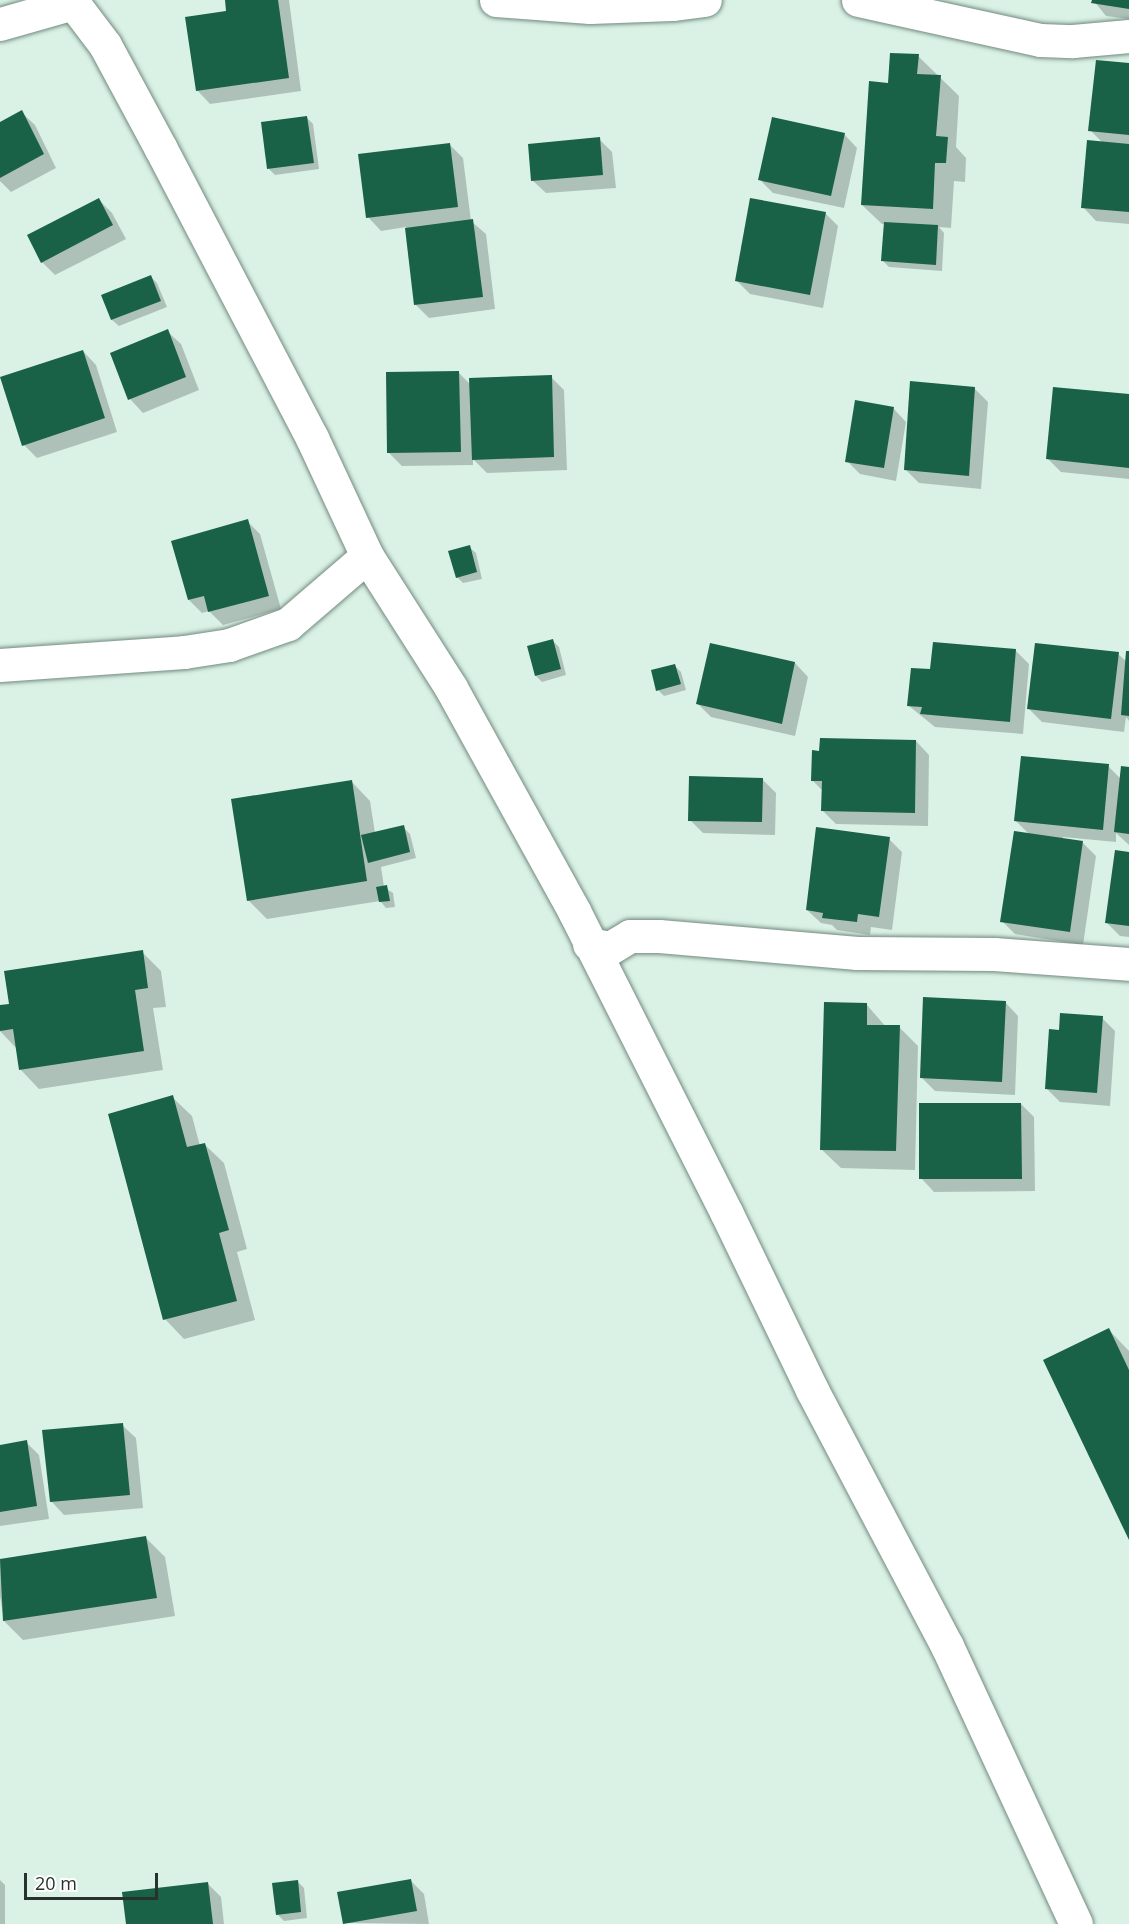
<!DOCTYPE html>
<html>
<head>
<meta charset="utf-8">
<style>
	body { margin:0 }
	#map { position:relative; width:1129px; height:1924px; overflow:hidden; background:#daf2e6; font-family:"Open Sans",sans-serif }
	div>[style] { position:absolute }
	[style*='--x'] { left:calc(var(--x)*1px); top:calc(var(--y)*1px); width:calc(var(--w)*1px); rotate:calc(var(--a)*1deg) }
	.shadow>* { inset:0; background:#0003 }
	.building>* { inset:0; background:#196147 }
	.roads { filter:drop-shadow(0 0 2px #738a7f) drop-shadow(0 0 2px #738a7f) }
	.minor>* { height:33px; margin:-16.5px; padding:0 16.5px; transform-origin:16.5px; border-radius:16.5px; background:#fff }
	span { translate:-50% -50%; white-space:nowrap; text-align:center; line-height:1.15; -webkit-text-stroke:6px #fff; paint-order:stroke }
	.scale { position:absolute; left:24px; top:1873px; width:134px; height:27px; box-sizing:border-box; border:3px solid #28322d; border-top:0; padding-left:8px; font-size:18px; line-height:21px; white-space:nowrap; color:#28322d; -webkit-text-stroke:4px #fff; paint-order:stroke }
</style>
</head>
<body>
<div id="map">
	<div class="shadow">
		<i style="clip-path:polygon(226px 0,289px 0,301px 91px,210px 104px,197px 90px,228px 13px)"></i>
		<i style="clip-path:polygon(1093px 0,1129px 0,1129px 19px,1106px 16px)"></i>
		<i style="clip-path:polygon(918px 56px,959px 96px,956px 147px,966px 158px,965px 182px,954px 181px,951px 228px,939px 227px,944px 233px,942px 271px,889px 267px,883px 261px,885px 224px,882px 224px,862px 205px,890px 84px)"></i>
		<i style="clip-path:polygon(1129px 65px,1129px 224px,1096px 221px,1083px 207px,1103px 143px,1090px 130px)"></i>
		<i style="clip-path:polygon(21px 112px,35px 125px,56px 168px,11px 192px,0 181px,0 124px)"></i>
		<i style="clip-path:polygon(306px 117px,313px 124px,319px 169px,275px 175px,269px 169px)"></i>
		<i style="clip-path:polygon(844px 134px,857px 148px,844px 208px,773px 193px,760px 180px)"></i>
		<i style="clip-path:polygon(599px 139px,612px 152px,616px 188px,546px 193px,532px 180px)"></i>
		<i style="clip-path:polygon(449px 144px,463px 158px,471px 221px,486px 234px,495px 309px,429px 318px,416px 305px,406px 227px,381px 231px,368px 217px)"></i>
		<i style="clip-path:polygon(99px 200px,112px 213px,126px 239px,55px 275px,42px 262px)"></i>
		<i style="clip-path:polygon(825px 213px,838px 226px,823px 308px,750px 294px,737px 281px)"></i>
		<i style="clip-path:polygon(151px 277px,157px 283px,167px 307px,119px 326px,112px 320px,103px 296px)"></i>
		<i style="clip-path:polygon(167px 331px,181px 344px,199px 390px,143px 413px,130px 399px)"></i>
		<i style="clip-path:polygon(83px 351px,96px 365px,117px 432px,37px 458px,24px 445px)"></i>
		<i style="clip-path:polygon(458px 372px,471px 385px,551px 377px,564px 390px,567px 470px,487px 473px,473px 459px,473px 465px,402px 466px,389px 453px)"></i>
		<i style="clip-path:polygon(975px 389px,988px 402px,981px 489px,919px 483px,906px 470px)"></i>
		<i style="clip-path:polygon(1129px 396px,1129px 479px,1061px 472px,1048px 459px)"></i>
		<i style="clip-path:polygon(893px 408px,906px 422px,896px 481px,860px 474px,847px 461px)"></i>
		<i style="clip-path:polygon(247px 521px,260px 534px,281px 609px,223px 625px,209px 611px,202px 613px,189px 600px)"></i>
		<i style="clip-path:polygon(469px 547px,476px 553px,482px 579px,463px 583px,457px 577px)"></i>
		<i style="clip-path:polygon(552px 640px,559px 647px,566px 675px,542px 682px,536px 676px)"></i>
		<i style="clip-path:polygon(711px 645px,795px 663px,808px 677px,795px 736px,711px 717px,698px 704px)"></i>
		<i style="clip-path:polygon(1015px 650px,1029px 664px,1023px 734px,935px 727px,909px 706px,932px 671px)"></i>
		<i style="clip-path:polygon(1129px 652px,1129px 721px,1126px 717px,1124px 732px,1042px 722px,1029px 709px,1118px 654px,1127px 662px)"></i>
		<i style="clip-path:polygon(675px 666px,681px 672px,686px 690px,664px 696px,658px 690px)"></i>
		<i style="clip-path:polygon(916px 741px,929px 755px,928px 826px,836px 824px,822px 810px,823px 791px,812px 780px)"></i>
		<i style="clip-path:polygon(1108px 766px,1121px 779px,1129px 768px,1129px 845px,1116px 833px,1116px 842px,1063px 837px,1063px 840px,1083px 843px,1096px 856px,1083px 945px,1015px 934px,1002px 921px,1030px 835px,1016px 821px)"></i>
		<i style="clip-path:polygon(762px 779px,776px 793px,775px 835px,703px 833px,690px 820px)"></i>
		<i style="clip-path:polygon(351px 781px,370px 801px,375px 833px,403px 827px,410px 834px,416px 858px,381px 867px,384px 887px,393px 893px,395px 907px,386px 908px,380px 901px,267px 919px,248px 900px)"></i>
		<i style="clip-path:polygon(889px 839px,902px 852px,892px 930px,871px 927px,870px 935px,837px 930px,832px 925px,821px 923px,807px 910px)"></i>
		<i style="clip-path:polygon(1129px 854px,1129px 937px,1120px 936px,1107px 923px)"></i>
		<i style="clip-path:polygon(142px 952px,161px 971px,166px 1007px,153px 1008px,163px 1070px,39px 1089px,20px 1069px,17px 1049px,0 1031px,0 1007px,10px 1006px)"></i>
		<i style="clip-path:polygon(1005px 1002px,1018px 1016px,1015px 1095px,935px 1091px,921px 1077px)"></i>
		<i style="clip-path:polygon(867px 1005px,886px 1027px,899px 1027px,918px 1046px,915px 1170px,841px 1168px,821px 1149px)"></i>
		<i style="clip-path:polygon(1102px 1018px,1115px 1031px,1110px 1106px,1060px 1102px,1047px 1089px)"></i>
		<i style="clip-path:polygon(172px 1097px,192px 1116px,200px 1146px,204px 1144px,224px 1163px,247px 1249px,237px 1252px,255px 1320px,184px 1339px,165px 1319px)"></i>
		<i style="clip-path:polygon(1021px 1104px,1034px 1117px,1035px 1191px,934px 1192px,921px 1178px)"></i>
		<i style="clip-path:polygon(1109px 1330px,1129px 1351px,1129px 1537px)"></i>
		<i style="clip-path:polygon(122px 1425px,136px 1438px,143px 1508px,64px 1515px,51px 1501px)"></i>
		<i style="clip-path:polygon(26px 1442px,39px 1455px,49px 1519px,0 1526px,0 1446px)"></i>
		<i style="clip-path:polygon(146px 1538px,165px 1557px,175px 1616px,23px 1640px,4px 1621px,0 1596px,0 1560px)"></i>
		<i style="clip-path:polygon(0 1880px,5px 1885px,5px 1924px,0 1924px)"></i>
		<i style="clip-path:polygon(410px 1880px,424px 1894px,429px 1924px,345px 1923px)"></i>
		<i style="clip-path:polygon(298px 1882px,304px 1888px,307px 1918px,284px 1921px,277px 1914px)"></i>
		<i style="clip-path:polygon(207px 1883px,221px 1897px,224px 1924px,127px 1924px)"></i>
	</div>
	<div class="building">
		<i style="clip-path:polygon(225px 0,278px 0,289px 78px,196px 91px,185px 17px,226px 11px)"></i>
		<i style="clip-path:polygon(1092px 0,1129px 0,1129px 9px,1091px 3px)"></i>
		<i style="clip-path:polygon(890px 53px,919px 54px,917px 74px,941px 75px,936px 136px,948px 137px,946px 163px,935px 163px,933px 209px,861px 205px,869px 81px,888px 83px)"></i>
		<i style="clip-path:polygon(1096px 60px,1129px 63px,1129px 135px,1088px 131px)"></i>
		<i style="clip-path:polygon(22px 110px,44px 154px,0 178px,0 122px)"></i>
		<i style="clip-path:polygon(307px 116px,314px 163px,267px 169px,261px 122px)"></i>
		<i style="clip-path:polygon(772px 117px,845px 133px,831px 196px,758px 180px)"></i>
		<i style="clip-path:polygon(600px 137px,603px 175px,531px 181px,528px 144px)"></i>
		<i style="clip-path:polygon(1087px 140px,1129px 144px,1129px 212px,1081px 208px)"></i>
		<i style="clip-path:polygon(450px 143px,458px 207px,366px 218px,358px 154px)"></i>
		<i style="clip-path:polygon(99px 198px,113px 225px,41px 263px,27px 235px)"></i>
		<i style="clip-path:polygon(750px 198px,826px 212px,810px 295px,735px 281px)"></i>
		<i style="clip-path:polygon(473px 219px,483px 297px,414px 305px,405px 228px)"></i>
		<i style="clip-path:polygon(884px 222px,938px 225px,936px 265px,881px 261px)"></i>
		<i style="clip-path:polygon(151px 275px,161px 301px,111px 320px,101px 295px)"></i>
		<i style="clip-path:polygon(168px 329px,186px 377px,128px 400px,110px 353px)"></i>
		<i style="clip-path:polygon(83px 350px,105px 418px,22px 446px,0 377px)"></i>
		<i style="clip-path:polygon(459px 371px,461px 452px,387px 453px,386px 372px)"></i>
		<i style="clip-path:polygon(552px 375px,554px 457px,472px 460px,469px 378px)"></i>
		<i style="clip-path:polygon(910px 381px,975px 387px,969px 476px,904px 470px)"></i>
		<i style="clip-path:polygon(1053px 387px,1129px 394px,1129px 468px,1046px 459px)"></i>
		<i style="clip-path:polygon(855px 400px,894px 407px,884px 468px,845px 462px)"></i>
		<i style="clip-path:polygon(248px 519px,269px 596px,208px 612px,204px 596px,188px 600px,171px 541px)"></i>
		<i style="clip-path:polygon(470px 545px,477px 572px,456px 578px,448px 551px)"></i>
		<i style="clip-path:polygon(553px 639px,561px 669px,535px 676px,527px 646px)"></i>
		<i style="clip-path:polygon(933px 642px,1016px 649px,1010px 722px,920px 714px,922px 707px,907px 706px,911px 668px,930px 669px)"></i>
		<i style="clip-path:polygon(710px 643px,795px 662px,782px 724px,696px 704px)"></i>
		<i style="clip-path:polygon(1035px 643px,1119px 652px,1111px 719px,1027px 709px)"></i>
		<i style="clip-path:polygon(1126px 651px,1129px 651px,1129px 716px,1121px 715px)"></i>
		<i style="clip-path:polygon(675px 664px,681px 684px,656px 691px,651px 670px)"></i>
		<i style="clip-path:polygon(820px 738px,916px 740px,915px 813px,821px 811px,822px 781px,811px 781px,812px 750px,819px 751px)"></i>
		<i style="clip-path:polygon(1021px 756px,1109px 764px,1103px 830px,1014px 821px)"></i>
		<i style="clip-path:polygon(1121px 766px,1129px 767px,1129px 834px,1114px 832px)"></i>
		<i style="clip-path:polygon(689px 776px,763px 778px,762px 822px,688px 821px)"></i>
		<i style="clip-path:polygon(352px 780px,367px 881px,247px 901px,231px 799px)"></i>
		<i style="clip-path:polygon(404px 825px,410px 852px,368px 863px,361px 835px)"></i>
		<i style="clip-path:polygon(816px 827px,890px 837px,879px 917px,858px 914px,857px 922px,822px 918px,823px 913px,806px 910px)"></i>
		<i style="clip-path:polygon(1014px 831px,1083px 841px,1070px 932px,1000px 922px)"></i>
		<i style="clip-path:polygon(1115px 850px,1129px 852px,1129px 926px,1105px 923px)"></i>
		<i style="clip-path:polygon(387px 885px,390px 901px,379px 902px,376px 887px)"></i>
		<i style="clip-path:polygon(143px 950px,148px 988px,135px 990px,144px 1051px,19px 1070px,13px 1029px,0 1031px,0 1005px,9px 1004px,4px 971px)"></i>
		<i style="clip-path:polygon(923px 997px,1006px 1001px,1002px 1082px,920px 1078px)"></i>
		<i style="clip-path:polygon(824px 1002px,867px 1003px,867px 1025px,900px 1025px,896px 1151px,820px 1150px)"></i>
		<i style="clip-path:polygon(1060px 1013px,1103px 1016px,1097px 1093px,1045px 1089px,1049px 1029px,1059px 1030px)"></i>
		<i style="clip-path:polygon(173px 1095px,187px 1147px,205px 1143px,229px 1230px,219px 1233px,237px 1301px,163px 1320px,108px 1114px)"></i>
		<i style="clip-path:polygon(919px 1103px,1021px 1103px,1022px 1179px,919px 1179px)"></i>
		<i style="clip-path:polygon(1109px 1328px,1129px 1370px,1129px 1540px,1043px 1360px)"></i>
		<i style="clip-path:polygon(123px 1423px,130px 1495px,50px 1502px,42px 1430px)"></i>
		<i style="clip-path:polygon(27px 1440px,37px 1506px,0 1512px,0 1445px)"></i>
		<i style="clip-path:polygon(146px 1536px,157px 1598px,3px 1621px,0 1559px)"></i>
		<i style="clip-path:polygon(411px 1879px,417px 1911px,343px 1924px,337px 1892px)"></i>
		<i style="clip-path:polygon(298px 1880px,301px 1912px,276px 1915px,272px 1883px)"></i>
		<i style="clip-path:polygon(208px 1882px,213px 1924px,126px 1924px,122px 1892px)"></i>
	</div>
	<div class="roads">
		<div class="minor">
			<i style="--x:71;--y:0;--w:56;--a:52.9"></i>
			<i style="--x:105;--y:45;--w:118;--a:61.7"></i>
			<i style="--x:161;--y:149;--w:326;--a:62.4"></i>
			<i style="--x:312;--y:438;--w:130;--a:65"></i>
			<i style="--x:367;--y:556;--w:156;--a:57.5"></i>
			<i style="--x:451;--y:688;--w:255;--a:61.1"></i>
			<i style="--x:574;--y:911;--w:339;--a:63.2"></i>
			<i style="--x:727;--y:1214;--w:195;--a:64.2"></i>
			<i style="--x:812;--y:1390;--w:289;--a:62.2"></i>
			<i style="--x:947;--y:1646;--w:306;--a:65.1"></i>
			<i style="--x:496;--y:0;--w:94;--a:4.3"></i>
			<i style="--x:590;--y:7;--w:82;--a:-2.1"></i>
			<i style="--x:672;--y:4;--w:33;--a:-7"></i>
			<i style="--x:858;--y:0;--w:186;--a:12.4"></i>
			<i style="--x:1040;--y:40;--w:33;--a:2"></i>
			<i style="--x:1073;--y:41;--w:56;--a:-5.1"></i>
			<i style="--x:0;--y:24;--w:76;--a:-16"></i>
			<i style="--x:0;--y:665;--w:184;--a:-4"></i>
			<i style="--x:184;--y:652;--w:46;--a:-8.8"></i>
			<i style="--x:229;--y:645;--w:63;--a:-19.6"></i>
			<i style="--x:288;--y:624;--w:104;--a:-40.7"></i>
			<i style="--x:589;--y:944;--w:21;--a:11"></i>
			<i style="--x:610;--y:948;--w:23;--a:-31"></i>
			<i style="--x:630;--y:936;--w:29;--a:0"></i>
			<i style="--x:659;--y:936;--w:199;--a:4.9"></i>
			<i style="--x:857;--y:953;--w:137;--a:0.4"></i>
			<i style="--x:994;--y:954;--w:135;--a:4.2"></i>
		</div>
	</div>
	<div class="scale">20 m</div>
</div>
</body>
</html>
